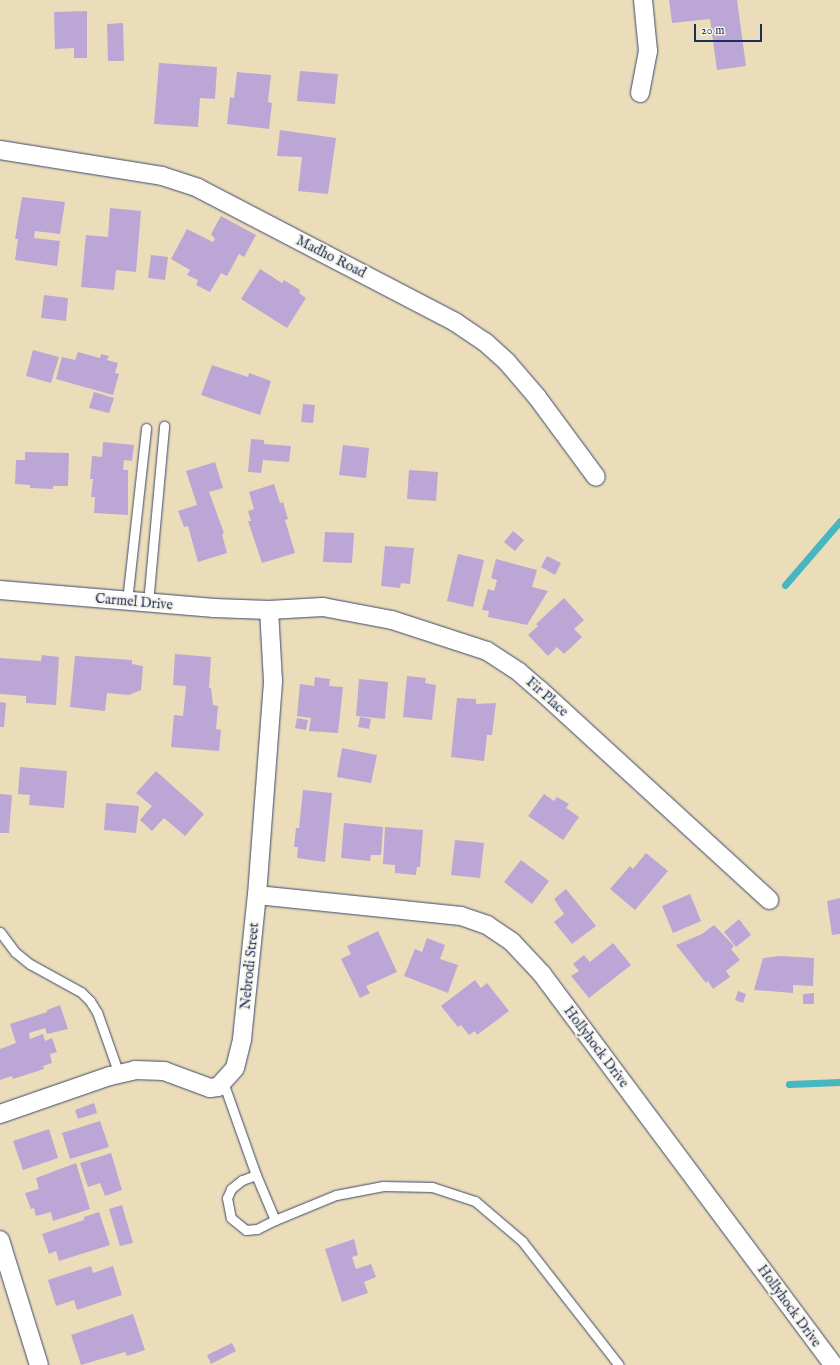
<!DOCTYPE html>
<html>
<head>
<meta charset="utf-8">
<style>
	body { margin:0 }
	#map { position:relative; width:840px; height:1365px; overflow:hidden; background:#ecddba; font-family:"IM FELL English",serif }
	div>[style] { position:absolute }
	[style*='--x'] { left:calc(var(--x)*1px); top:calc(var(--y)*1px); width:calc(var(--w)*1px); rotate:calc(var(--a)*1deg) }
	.stream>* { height:7px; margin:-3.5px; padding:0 3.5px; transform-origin:3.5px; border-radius:3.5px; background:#47b6c0 }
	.building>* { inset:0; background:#bba6d5 }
	.roads { filter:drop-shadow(0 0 1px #3a496c) drop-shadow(0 0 1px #3a496c) }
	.service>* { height:9px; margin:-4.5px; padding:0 4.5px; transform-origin:4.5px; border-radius:4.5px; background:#fff }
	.minor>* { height:18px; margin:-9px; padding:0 9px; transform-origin:9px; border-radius:9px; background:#fff }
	span { translate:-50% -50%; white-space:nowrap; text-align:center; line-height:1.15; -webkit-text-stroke:4px #f7f3e8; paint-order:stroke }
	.street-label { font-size:14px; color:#1b2f5e }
	.scale { position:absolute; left:694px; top:24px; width:68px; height:18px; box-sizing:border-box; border:2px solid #1b2f5e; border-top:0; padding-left:5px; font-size:12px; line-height:14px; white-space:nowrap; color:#1b2f5e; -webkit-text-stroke:3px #f7f3e8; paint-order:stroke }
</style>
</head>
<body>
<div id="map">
	<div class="stream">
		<i style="--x:785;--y:585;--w:84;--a:-49.3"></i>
		<i style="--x:789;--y:1084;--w:51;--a:-2.2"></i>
	</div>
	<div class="building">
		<i style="clip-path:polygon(669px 0,737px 0,746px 66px,717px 70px,710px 19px,672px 23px)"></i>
		<i style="clip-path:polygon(87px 11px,87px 58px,74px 58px,74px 48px,55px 49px,54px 12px)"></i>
		<i style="clip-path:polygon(123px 23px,124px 61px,108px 61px,107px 24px)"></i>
		<i style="clip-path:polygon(159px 63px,217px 67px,215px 99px,200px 98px,198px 127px,154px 124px)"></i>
		<i style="clip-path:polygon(300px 71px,338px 74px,335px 104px,297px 101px)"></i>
		<i style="clip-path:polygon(237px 72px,271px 75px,268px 102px,272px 103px,269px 129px,227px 124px,230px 97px,234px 98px)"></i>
		<i style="clip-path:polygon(280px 130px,336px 138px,328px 194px,298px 191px,302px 157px,277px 156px)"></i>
		<i style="clip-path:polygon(22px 197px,65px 202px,60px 234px,35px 231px,34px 238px,60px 241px,57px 266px,15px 260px,18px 239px,15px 239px)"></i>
		<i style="clip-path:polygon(110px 208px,141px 211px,136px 272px,116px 270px,114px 290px,81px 287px,86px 235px,108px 237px)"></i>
		<i style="clip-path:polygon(221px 216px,256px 235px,244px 257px,239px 254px,227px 276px,221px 273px,210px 292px,196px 285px,198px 280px,187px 275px,190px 270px,171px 259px,187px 229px,213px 242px,215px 239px,211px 234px)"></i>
		<i style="clip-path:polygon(151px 255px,168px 257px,165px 280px,148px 278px)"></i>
		<i style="clip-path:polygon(260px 269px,282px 283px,284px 280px,300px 290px,299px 293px,306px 298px,287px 328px,241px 299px)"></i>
		<i style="clip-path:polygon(44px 295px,68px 298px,66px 321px,41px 318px)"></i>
		<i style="clip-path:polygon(33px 350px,59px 357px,51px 383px,26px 376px)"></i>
		<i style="clip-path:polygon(78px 352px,100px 358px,101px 354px,109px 356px,107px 360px,118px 363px,115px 373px,119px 374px,113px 395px,56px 379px,62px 357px,75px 360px)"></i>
		<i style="clip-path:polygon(212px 365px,248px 377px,249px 373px,271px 381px,260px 415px,201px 395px)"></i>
		<i style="clip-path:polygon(94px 392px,114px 398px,109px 413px,89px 408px)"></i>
		<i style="clip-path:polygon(303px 404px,315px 405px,313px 423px,301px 422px)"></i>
		<i style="clip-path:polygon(251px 439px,264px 440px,264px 444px,291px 446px,289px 462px,263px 460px,261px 473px,248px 472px)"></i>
		<i style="clip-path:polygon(103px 442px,134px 445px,132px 461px,124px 460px,123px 470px,128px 470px,128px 515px,94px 513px,95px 497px,91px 497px,93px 479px,90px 479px,92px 456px,102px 457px)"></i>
		<i style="clip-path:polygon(343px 445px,369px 448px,366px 478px,339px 475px)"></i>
		<i style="clip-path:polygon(25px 452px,69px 453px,68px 486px,53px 486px,53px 489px,30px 488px,30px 485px,15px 484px,16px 460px,25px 460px)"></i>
		<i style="clip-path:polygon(215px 462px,223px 488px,209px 492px,224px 533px,222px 534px,227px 553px,198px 562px,188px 526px,184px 527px,178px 511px,197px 505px,186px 471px)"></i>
		<i style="clip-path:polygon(409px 470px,438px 472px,436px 501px,407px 499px)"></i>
		<i style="clip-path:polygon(274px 484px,280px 503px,283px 502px,288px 519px,285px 520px,295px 553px,262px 563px,248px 521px,251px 521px,248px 511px,254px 509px,249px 492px)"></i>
		<i style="clip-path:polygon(513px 531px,524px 540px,515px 551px,504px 542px)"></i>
		<i style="clip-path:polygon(325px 532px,354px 533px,352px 563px,323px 562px)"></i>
		<i style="clip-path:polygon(385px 546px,414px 548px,410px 584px,401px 583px,400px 588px,381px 586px)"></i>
		<i style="clip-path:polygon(458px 554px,484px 560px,473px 607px,447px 601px)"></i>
		<i style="clip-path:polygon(547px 556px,561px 563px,555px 575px,541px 567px)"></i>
		<i style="clip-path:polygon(496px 559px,537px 570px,532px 587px,548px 591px,527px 625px,488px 617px,489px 611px,482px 610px,488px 589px,494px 591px,497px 580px,491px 578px)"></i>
		<i style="clip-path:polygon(564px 598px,584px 620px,574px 629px,582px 637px,564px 654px,557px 647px,548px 656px,528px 635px,538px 626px,536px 624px)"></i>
		<i style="clip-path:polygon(175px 654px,211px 657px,209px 688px,211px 688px,213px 705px,218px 706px,216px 729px,221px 730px,219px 751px,171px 747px,174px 715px,183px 716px,186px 686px,173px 685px)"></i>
		<i style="clip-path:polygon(42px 655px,59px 657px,56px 705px,26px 703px,26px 696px,0 694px,0 658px,41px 661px)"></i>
		<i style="clip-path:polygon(75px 656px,132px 660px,132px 664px,143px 666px,141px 690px,129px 695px,107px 693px,105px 711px,70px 707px)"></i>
		<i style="clip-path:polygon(407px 676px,426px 678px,425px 683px,436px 685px,432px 720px,403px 717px)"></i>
		<i style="clip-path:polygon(315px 677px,330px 679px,329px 686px,343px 687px,338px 733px,309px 731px,311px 718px,297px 716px,300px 684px,314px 686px)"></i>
		<i style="clip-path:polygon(359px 679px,388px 682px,385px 719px,356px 716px)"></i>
		<i style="clip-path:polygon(457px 698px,476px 699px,476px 704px,496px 703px,492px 735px,487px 735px,484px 761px,451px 757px)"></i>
		<i style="clip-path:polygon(0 702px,6px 703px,4px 727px,0 727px)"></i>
		<i style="clip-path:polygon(360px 717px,371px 719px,369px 729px,358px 727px)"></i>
		<i style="clip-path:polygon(297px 718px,308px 720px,306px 730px,295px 728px)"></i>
		<i style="clip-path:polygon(342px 748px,377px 755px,371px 783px,337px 777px)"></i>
		<i style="clip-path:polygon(20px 767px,67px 771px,64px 808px,29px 805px,30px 795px,18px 794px)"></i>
		<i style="clip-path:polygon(156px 771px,204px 814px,185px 836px,164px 818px,152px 831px,140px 820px,152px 806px,136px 793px)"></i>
		<i style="clip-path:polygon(303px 790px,332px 793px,325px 862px,297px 858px,298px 847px,294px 847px,296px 828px,299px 828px)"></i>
		<i style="clip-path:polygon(0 794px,12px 795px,9px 833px,0 833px)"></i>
		<i style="clip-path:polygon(544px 794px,554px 801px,557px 797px,569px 804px,566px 808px,579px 817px,563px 840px,528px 816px)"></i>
		<i style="clip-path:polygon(106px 803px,139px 806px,136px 833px,104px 830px)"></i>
		<i style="clip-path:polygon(344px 823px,383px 827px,381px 855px,371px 855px,370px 861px,341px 858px)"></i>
		<i style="clip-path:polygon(385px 827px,423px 830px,420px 867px,417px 867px,416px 875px,395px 873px,395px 865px,383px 864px)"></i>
		<i style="clip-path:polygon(455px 840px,484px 843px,480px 878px,451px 875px)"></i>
		<i style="clip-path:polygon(646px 853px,668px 871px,635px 910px,610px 889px,630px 866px,633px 869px)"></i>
		<i style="clip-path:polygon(521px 860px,549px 881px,532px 904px,504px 882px)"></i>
		<i style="clip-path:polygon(566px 889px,596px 926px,572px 944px,554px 922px,564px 914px,554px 899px)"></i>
		<i style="clip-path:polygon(690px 894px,701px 921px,673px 933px,662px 906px)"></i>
		<i style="clip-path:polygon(840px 898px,840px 934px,832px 935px,827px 901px)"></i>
		<i style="clip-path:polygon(739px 919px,751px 935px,736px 947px,724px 932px)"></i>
		<i style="clip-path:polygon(714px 925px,734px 946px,731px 949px,740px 960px,726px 971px,730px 977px,713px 989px,708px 981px,706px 983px,676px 945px,702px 934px)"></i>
		<i style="clip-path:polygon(378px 931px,397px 972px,366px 986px,370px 993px,360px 998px,341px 959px,351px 954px,347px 946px)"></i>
		<i style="clip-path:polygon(427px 938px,445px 945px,440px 959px,458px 965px,448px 993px,404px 976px,415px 949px,422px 952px)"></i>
		<i style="clip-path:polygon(613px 943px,631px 965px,589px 998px,571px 976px,579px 971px,573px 964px,584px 955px,590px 962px)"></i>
		<i style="clip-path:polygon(780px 956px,814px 958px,813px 986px,793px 985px,793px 993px,754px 990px,763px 958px)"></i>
		<i style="clip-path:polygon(475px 980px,481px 988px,487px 983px,509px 1011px,477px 1035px,475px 1031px,469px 1035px,461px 1025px,458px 1027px,441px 1006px)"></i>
		<i style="clip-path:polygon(738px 991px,746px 994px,743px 1003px,735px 1000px)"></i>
		<i style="clip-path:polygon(814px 993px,814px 1004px,803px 1004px,803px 994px)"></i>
		<i style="clip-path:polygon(60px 1005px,68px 1029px,47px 1034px,45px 1028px,29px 1033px,30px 1039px,43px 1034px,45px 1041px,52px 1038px,57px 1052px,50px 1054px,52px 1063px,43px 1066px,44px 1069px,13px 1079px,12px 1076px,0 1080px,0 1049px,16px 1043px,10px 1024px,47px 1012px,47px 1010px)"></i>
		<i style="clip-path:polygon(94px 1103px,97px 1113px,78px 1119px,75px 1110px)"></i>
		<i style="clip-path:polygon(100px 1121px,109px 1147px,70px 1159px,62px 1133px)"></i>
		<i style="clip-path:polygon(49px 1129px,58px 1158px,23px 1170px,13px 1141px)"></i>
		<i style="clip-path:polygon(111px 1153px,122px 1190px,105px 1196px,100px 1183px,88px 1187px,80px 1163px)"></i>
		<i style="clip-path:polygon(76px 1163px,90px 1209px,53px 1221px,51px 1212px,36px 1216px,34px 1208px,31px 1209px,25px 1193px,39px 1189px,36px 1178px)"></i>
		<i style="clip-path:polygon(122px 1205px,133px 1243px,120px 1246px,109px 1209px)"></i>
		<i style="clip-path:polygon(99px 1212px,110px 1245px,59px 1261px,56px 1251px,49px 1254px,42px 1234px,84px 1220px,84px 1217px)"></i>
		<i style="clip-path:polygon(354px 1239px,358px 1255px,352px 1257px,356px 1269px,371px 1264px,376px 1277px,364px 1282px,368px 1293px,342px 1302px,325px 1249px)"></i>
		<i style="clip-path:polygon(91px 1266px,93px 1273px,113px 1266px,122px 1295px,77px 1310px,74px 1300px,56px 1306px,48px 1280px)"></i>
		<i style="clip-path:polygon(133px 1314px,145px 1350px,127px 1356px,125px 1352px,81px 1365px,71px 1335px)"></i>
		<i style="clip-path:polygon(232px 1343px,236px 1351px,211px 1364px,207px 1355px)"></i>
	</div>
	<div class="roads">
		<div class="service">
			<i style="--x:127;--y:601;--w:174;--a:-83.7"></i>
			<i style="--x:148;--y:603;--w:178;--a:-84.8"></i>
			<i style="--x:0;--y:932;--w:25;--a:53"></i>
			<i style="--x:15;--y:952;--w:19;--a:39"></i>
			<i style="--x:30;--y:964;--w:58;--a:28.8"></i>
			<i style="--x:81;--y:992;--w:13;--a:45"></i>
			<i style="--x:90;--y:1001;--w:13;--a:58"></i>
			<i style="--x:97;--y:1012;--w:66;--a:70.5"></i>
			<i style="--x:223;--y:1082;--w:99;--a:70.5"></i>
			<i style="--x:256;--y:1175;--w:49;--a:67.1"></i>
			<i style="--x:275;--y:1220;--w:66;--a:-22.3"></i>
			<i style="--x:336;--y:1195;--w:48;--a:-10.8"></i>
			<i style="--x:383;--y:1186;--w:49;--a:1.2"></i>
			<i style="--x:432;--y:1187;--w:45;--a:18"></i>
			<i style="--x:475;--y:1201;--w:62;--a:40.4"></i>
			<i style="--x:522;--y:1241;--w:157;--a:52"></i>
			<i style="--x:256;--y:1175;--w:15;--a:160"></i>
			<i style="--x:242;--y:1180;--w:14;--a:141"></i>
			<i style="--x:231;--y:1189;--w:10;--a:114"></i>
			<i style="--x:227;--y:1198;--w:20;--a:79"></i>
			<i style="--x:231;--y:1218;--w:19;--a:39"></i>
			<i style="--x:246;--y:1230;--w:11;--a:-5"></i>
			<i style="--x:257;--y:1229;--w:20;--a:-27"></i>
		</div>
		<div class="minor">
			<i style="--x:640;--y:93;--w:43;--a:-79.2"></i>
			<i style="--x:648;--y:51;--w:51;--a:-95.6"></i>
			<i style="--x:0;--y:150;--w:164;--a:9.1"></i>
			<i style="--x:162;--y:176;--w:38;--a:18"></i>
			<i style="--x:198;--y:188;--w:290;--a:27.5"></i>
			<i style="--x:455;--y:322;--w:36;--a:34"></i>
			<i style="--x:485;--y:342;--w:30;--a:42"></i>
			<i style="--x:507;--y:362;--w:46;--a:49.4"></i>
			<i style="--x:537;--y:397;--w:99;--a:53.6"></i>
			<i style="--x:0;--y:590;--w:215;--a:4.8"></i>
			<i style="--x:214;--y:608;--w:55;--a:2.1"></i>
			<i style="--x:269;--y:610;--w:54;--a:-3.2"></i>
			<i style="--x:323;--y:607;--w:70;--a:10.7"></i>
			<i style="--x:392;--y:620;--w:100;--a:18.1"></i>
			<i style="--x:487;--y:651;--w:38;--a:33"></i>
			<i style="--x:519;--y:672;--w:28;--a:41"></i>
			<i style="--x:540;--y:690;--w:311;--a:42.5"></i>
			<i style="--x:257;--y:895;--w:205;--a:5.9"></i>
			<i style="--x:461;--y:916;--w:28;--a:19"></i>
			<i style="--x:487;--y:925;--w:30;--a:34"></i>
			<i style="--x:512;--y:942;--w:44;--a:46.8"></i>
			<i style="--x:542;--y:974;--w:487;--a:53.3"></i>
			<i style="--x:0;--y:1114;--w:116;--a:-19.1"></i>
			<i style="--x:110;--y:1076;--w:26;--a:-13"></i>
			<i style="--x:135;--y:1070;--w:29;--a:2"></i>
			<i style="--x:164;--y:1071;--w:49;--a:20.3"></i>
			<i style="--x:210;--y:1088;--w:8;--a:-7"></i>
			<i style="--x:218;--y:1087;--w:25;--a:-48"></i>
			<i style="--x:235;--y:1068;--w:30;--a:-76"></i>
			<i style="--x:242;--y:1039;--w:145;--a:-84.1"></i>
			<i style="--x:257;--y:895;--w:215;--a:-85.7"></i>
			<i style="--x:273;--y:681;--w:71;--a:-93.2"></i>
			<i style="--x:0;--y:1240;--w:131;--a:72.7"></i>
		</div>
	</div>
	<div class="street-label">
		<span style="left:331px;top:257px;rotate:27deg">Madho Road</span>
		<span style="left:134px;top:602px;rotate:5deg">Carmel Drive</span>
		<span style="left:547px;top:697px;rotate:42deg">Fir Place</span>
		<span style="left:250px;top:966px;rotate:-84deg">Nebrodi Street</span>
		<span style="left:596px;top:1047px;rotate:53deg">Hollyhock Drive</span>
		<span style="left:789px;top:1306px;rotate:54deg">Hollyhock Drive</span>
	</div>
	<div class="scale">20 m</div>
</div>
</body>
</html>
